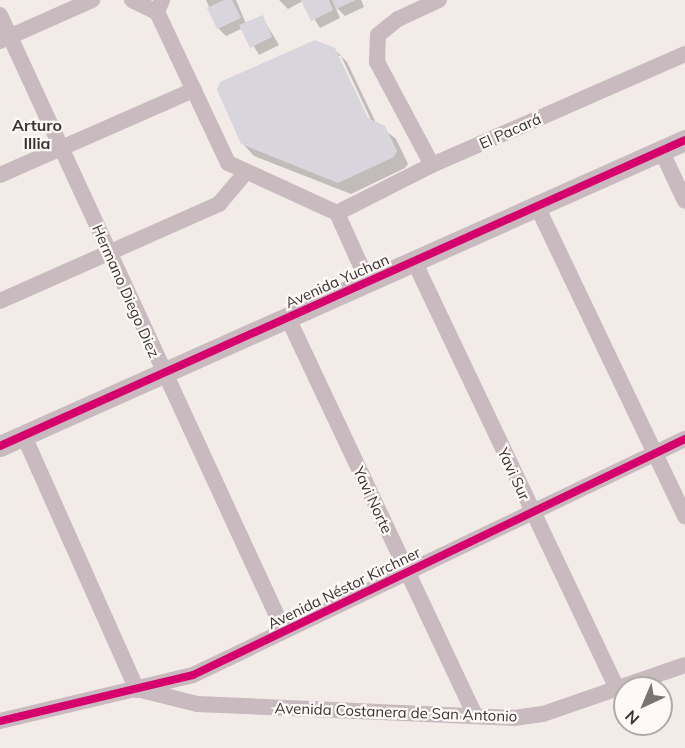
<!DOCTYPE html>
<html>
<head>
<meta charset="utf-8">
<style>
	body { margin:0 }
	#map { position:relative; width:685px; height:748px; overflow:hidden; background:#f2ebe8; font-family:Mulish,sans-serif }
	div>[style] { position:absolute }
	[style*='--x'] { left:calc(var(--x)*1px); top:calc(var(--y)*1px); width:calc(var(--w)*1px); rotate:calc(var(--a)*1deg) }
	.shadow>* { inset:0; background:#0003 }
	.building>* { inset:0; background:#d9d5dd }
	.minor>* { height:16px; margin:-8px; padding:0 8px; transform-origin:8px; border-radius:8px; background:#c8babf }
	.tertiary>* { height:21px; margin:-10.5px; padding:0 10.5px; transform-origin:10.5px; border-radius:10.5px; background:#c8babf }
	.cycleway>* { height:8px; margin:-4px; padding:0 4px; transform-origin:4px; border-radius:4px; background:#d6006c }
	span { translate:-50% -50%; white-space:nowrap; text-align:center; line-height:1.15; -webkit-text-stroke:4.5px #fef9f7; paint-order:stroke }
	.street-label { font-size:15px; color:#393432 }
	.neighbourhood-label { font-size:16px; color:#393432; font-weight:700 }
	.north { position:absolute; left:613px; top:676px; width:60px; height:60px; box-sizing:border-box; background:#fef9f7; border:2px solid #afaaa8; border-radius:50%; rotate:224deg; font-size:16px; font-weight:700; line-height:24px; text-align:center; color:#393432 }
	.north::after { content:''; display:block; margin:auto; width:21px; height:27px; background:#7a7472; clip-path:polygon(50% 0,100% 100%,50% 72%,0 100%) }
</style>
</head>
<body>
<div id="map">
	<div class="shadow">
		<i style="clip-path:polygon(206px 0,236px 0,246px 24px,262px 17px,279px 45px,259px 55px,243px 28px,226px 36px,218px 28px)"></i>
		<i style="clip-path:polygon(279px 0,361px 0,364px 7px,345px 16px,335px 6px,340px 18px,320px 28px,303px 1px,288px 9px)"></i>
		<i style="clip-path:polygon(evenodd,334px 49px,347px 62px,376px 123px,396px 139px,408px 164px,405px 168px,351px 194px,254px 156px,242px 143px,334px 49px,337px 56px,341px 56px,373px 124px,370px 126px,337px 56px)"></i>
	</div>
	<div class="building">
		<i style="clip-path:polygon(224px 0,232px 0,241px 18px,217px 29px,207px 8px)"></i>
		<i style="clip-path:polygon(301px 0,329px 0,333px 10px,311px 21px)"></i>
		<i style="clip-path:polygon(332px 0,356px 0,336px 9px)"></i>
		<i style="clip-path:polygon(263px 15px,272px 37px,250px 48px,239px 25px)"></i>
		<i style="clip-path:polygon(315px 40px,335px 48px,368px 118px,385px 126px,397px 151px,394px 157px,338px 183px,241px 144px,217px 90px,220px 82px)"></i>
	</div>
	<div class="minor">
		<i style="--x:132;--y:0;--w:28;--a:26"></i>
		<i style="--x:162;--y:0;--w:13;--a:113"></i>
		<i style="--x:157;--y:12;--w:167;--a:64.8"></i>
		<i style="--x:228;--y:163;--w:120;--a:24.6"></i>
		<i style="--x:337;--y:213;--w:76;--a:65.8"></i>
		<i style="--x:0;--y:15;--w:678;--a:65.25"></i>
		<i style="--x:0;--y:41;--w:101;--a:-24"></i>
		<i style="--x:661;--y:150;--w:56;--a:64.8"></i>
		<i style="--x:432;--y:165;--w:117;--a:-118.1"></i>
		<i style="--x:377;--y:62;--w:27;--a:-88"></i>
		<i style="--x:378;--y:35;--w:26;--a:-39"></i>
		<i style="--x:398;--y:19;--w:45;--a:-24.9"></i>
		<i style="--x:0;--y:175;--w:212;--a:-23.7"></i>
		<i style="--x:537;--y:206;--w:344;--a:64.5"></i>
		<i style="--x:337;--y:213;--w:106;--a:-26.8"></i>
		<i style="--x:432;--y:165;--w:276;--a:-23.7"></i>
		<i style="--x:414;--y:261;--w:471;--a:64.6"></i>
		<i style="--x:0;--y:301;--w:240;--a:-23.9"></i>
		<i style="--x:219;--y:204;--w:42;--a:-49.8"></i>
		<i style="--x:288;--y:318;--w:438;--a:64.8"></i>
		<i style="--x:24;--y:436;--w:278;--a:66"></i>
		<i style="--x:141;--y:690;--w:58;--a:14"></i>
		<i style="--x:197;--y:704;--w:317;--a:2.5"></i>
		<i style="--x:514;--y:718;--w:29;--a:-8"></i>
		<i style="--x:543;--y:714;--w:150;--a:-19"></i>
		<i style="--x:0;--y:721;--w:198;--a:-13.4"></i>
		<i style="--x:193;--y:675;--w:546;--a:-25.63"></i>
	</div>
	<div class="tertiary">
		<i style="--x:0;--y:446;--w:750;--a:-24.07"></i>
	</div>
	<div class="cycleway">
		<i style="--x:0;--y:446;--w:750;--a:-24.07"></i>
		<i style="--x:0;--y:721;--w:198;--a:-13.4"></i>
		<i style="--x:193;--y:675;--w:546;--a:-25.63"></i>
	</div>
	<div class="street-label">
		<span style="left:510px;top:131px;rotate:-24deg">El Pacará</span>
		<span style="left:337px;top:281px;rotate:-24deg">Avenida Yuchan</span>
		<span style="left:126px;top:291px;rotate:66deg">Hermano Diego Diez</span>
		<span style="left:514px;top:474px;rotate:65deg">Yavi Sur</span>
		<span style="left:373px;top:500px;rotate:65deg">Yavi Norte</span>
		<span style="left:344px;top:588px;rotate:-26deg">Avenida Néstor Kirchner</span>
		<span style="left:396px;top:712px;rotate:2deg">Avenida Costanera de San Antonio</span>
	</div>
	<div class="neighbourhood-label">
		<span style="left:37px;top:134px">Arturo<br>Illia</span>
	</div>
	<div class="north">N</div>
</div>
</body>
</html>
